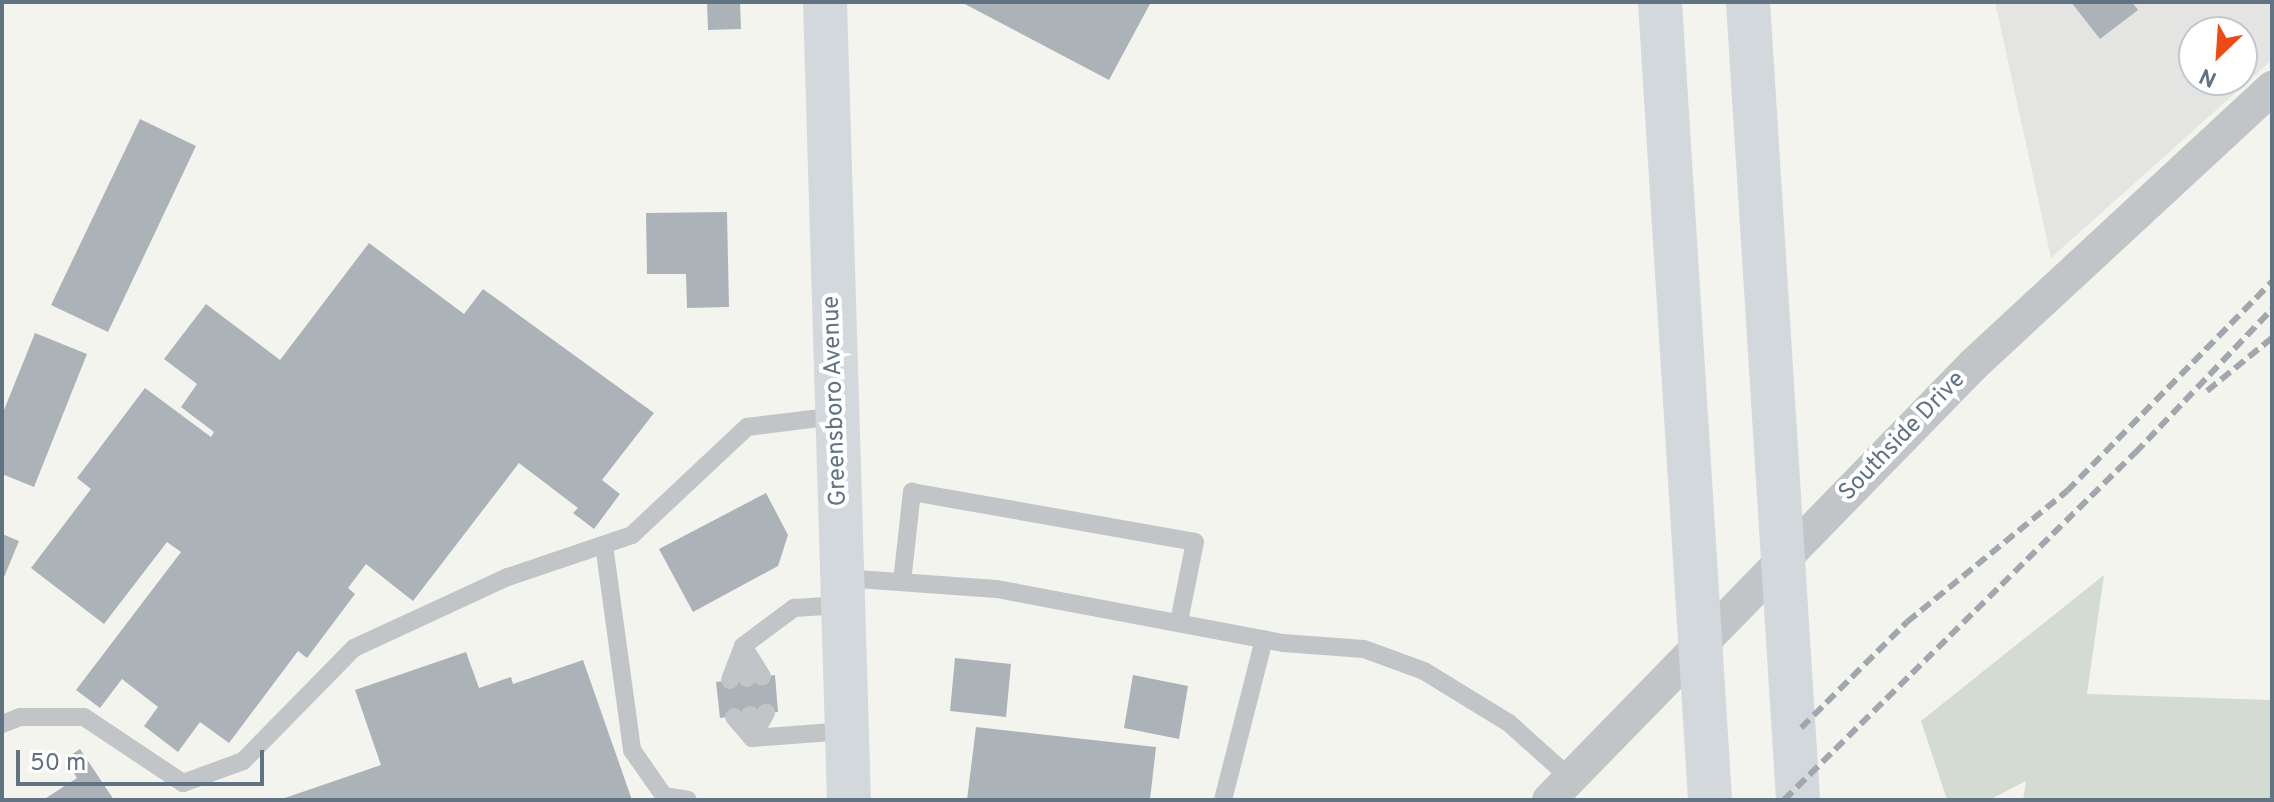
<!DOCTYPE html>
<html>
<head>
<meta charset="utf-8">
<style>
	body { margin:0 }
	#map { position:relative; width:2274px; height:802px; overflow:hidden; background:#f4f4ef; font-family:Overpass,sans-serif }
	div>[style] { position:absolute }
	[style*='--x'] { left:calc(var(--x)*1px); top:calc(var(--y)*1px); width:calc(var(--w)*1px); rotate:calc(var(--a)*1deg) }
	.built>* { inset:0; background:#e4e5e3 }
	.green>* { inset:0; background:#d4dbd0 }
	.building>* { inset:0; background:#abb3b8 }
	.service>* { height:18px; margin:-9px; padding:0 9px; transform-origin:9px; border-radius:9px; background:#c1c5c8 }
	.minor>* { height:34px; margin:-17px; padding:0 17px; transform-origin:17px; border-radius:17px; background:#c1c5c8 }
	.secondary>* { height:44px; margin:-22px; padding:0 22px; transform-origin:22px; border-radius:22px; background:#d2d8dc }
	.motorway>* { height:44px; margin:-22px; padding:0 22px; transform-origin:22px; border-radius:22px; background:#d2d8dc }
	.rail>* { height:6px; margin-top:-3px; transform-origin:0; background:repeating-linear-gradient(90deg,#a1a7ad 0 12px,transparent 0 18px) }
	span { translate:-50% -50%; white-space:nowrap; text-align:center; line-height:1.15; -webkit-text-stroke:8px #fff; paint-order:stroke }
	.street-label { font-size:24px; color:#617382 }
	.frame { position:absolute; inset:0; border:4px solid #617382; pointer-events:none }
	.north { position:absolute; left:2178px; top:16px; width:80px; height:80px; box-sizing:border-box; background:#fff; border:2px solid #c0c7cd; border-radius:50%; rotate:205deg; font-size:22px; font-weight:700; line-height:32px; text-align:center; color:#617382 }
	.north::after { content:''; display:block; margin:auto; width:28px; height:36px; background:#ed4a16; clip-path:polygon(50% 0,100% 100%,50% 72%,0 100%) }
	.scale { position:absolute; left:16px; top:750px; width:248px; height:36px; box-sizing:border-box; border:4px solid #617382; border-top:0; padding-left:10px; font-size:24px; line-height:28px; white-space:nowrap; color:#617382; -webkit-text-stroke:6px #fff; paint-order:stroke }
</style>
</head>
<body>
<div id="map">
	<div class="built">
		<i style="clip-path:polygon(evenodd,1995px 2px,2272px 2px,2272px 60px,2051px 258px,1995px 2px,2194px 32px,2242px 32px,2242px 80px,2194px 80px,2194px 32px)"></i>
	</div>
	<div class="green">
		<i style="clip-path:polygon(2104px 575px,2087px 694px,2272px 700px,2272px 800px,2023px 800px,2026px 781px,1989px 800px,1947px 800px,1921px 721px)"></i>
	</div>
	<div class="building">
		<i style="clip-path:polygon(707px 2px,740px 2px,741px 29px,708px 30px)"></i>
		<i style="clip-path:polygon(961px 2px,1151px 2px,1109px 80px)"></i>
		<i style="clip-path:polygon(2071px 2px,2132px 2px,2138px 10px,2100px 39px)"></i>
		<i style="clip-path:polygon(140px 119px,196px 146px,108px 332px,51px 305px)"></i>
		<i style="clip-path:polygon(727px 212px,729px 307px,687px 308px,686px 274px,647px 274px,646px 213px)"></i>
		<i style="clip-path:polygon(369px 243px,464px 314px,483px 289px,654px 413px,602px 480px,620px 494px,594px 529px,573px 513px,578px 508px,519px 463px,413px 601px,366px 564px,348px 588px,355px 594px,307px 658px,298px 651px,229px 743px,200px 722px,178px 752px,144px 726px,158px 707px,122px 679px,100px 708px,76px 690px,181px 552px,167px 542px,104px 624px,31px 568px,91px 489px,77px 478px,145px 388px,211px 437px,214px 432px,181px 407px,197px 384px,164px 359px,206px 304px,280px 360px)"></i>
		<i style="clip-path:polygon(35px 333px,87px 354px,34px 487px,2px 474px,2px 415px)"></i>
		<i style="clip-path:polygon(766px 493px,788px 535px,778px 566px,693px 612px,659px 549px)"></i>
		<i style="clip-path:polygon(2px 534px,19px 541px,2px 582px)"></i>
		<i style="clip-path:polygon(466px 652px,479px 688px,511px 677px,513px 684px,583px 660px,632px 800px,279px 800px,381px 765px,355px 690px)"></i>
		<i style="clip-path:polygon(955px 658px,1011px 664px,1006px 717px,950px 711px)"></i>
		<i style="clip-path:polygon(775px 675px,778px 712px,720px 718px,716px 682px)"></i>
		<i style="clip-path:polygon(1133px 675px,1188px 686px,1179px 739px,1124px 728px)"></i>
		<i style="clip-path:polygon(976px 727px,1156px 747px,1150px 800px,967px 800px)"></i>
		<i style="clip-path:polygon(80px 749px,114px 800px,43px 800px,77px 778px,65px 759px)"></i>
	</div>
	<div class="service">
		<i style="--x:604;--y:545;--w:207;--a:82.2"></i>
		<i style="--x:632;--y:750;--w:56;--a:55.2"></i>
		<i style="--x:664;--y:796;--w:24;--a:9"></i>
		<i style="--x:843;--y:578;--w:154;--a:4.1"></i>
		<i style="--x:997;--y:589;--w:291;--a:10.7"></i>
		<i style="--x:1283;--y:643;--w:81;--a:4.2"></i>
		<i style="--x:1364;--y:649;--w:64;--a:20.1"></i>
		<i style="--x:1424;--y:671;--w:100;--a:31.5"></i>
		<i style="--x:1509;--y:723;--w:82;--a:42"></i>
		<i style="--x:902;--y:582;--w:91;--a:-83.7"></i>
		<i style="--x:912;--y:492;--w:287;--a:10"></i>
		<i style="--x:1195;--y:542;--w:81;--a:101.4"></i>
		<i style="--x:747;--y:678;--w:32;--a:-97"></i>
		<i style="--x:743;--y:646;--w:36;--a:58"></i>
		<i style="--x:730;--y:680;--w:36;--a:-69"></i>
		<i style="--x:743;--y:646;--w:64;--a:-36.7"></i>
		<i style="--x:794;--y:608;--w:48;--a:-3.6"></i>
		<i style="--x:750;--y:715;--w:23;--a:85"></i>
		<i style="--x:752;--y:738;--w:94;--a:-4.3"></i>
		<i style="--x:734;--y:717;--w:28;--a:49"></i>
		<i style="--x:752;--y:738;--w:29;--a:-61"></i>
		<i style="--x:2;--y:724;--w:19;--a:-21"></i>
		<i style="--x:20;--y:717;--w:64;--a:0"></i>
		<i style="--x:84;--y:717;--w:119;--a:33.7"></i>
		<i style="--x:183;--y:783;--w:64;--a:-20.1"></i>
		<i style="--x:243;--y:761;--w:158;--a:-45.5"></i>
		<i style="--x:354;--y:648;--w:170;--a:-24.8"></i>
		<i style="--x:508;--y:577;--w:131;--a:-18.7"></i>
		<i style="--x:632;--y:535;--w:158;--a:-43.2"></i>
		<i style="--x:747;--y:427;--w:91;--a:-7"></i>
		<i style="--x:1223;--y:800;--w:166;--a:-75.7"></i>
	</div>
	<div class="minor">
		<i style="--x:1549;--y:800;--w:607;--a:-45.73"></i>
		<i style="--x:1973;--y:365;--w:408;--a:-42.8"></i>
	</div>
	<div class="secondary">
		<i style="--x:825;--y:2;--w:798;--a:88.28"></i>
	</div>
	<div class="motorway">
		<i style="--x:1660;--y:2;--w:800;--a:86.41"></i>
		<i style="--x:1748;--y:2;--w:800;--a:86.41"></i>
	</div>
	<div class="rail">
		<i style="--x:2207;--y:391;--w:84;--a:-39.2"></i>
		<i style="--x:1801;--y:728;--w:150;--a:-45"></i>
		<i style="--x:1907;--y:622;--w:207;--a:-39.3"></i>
		<i style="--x:2067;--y:491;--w:293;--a:-45.6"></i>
		<i style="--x:1784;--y:800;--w:494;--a:-44.7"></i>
		<i style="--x:2135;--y:453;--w:199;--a:-46.4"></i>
	</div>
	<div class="street-label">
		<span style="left:836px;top:401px;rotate:-92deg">Greensboro Avenue</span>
		<span style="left:1903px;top:437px;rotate:-46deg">Southside Drive</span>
	</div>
	<div class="frame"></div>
	<div class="north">N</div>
	<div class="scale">50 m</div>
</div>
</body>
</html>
